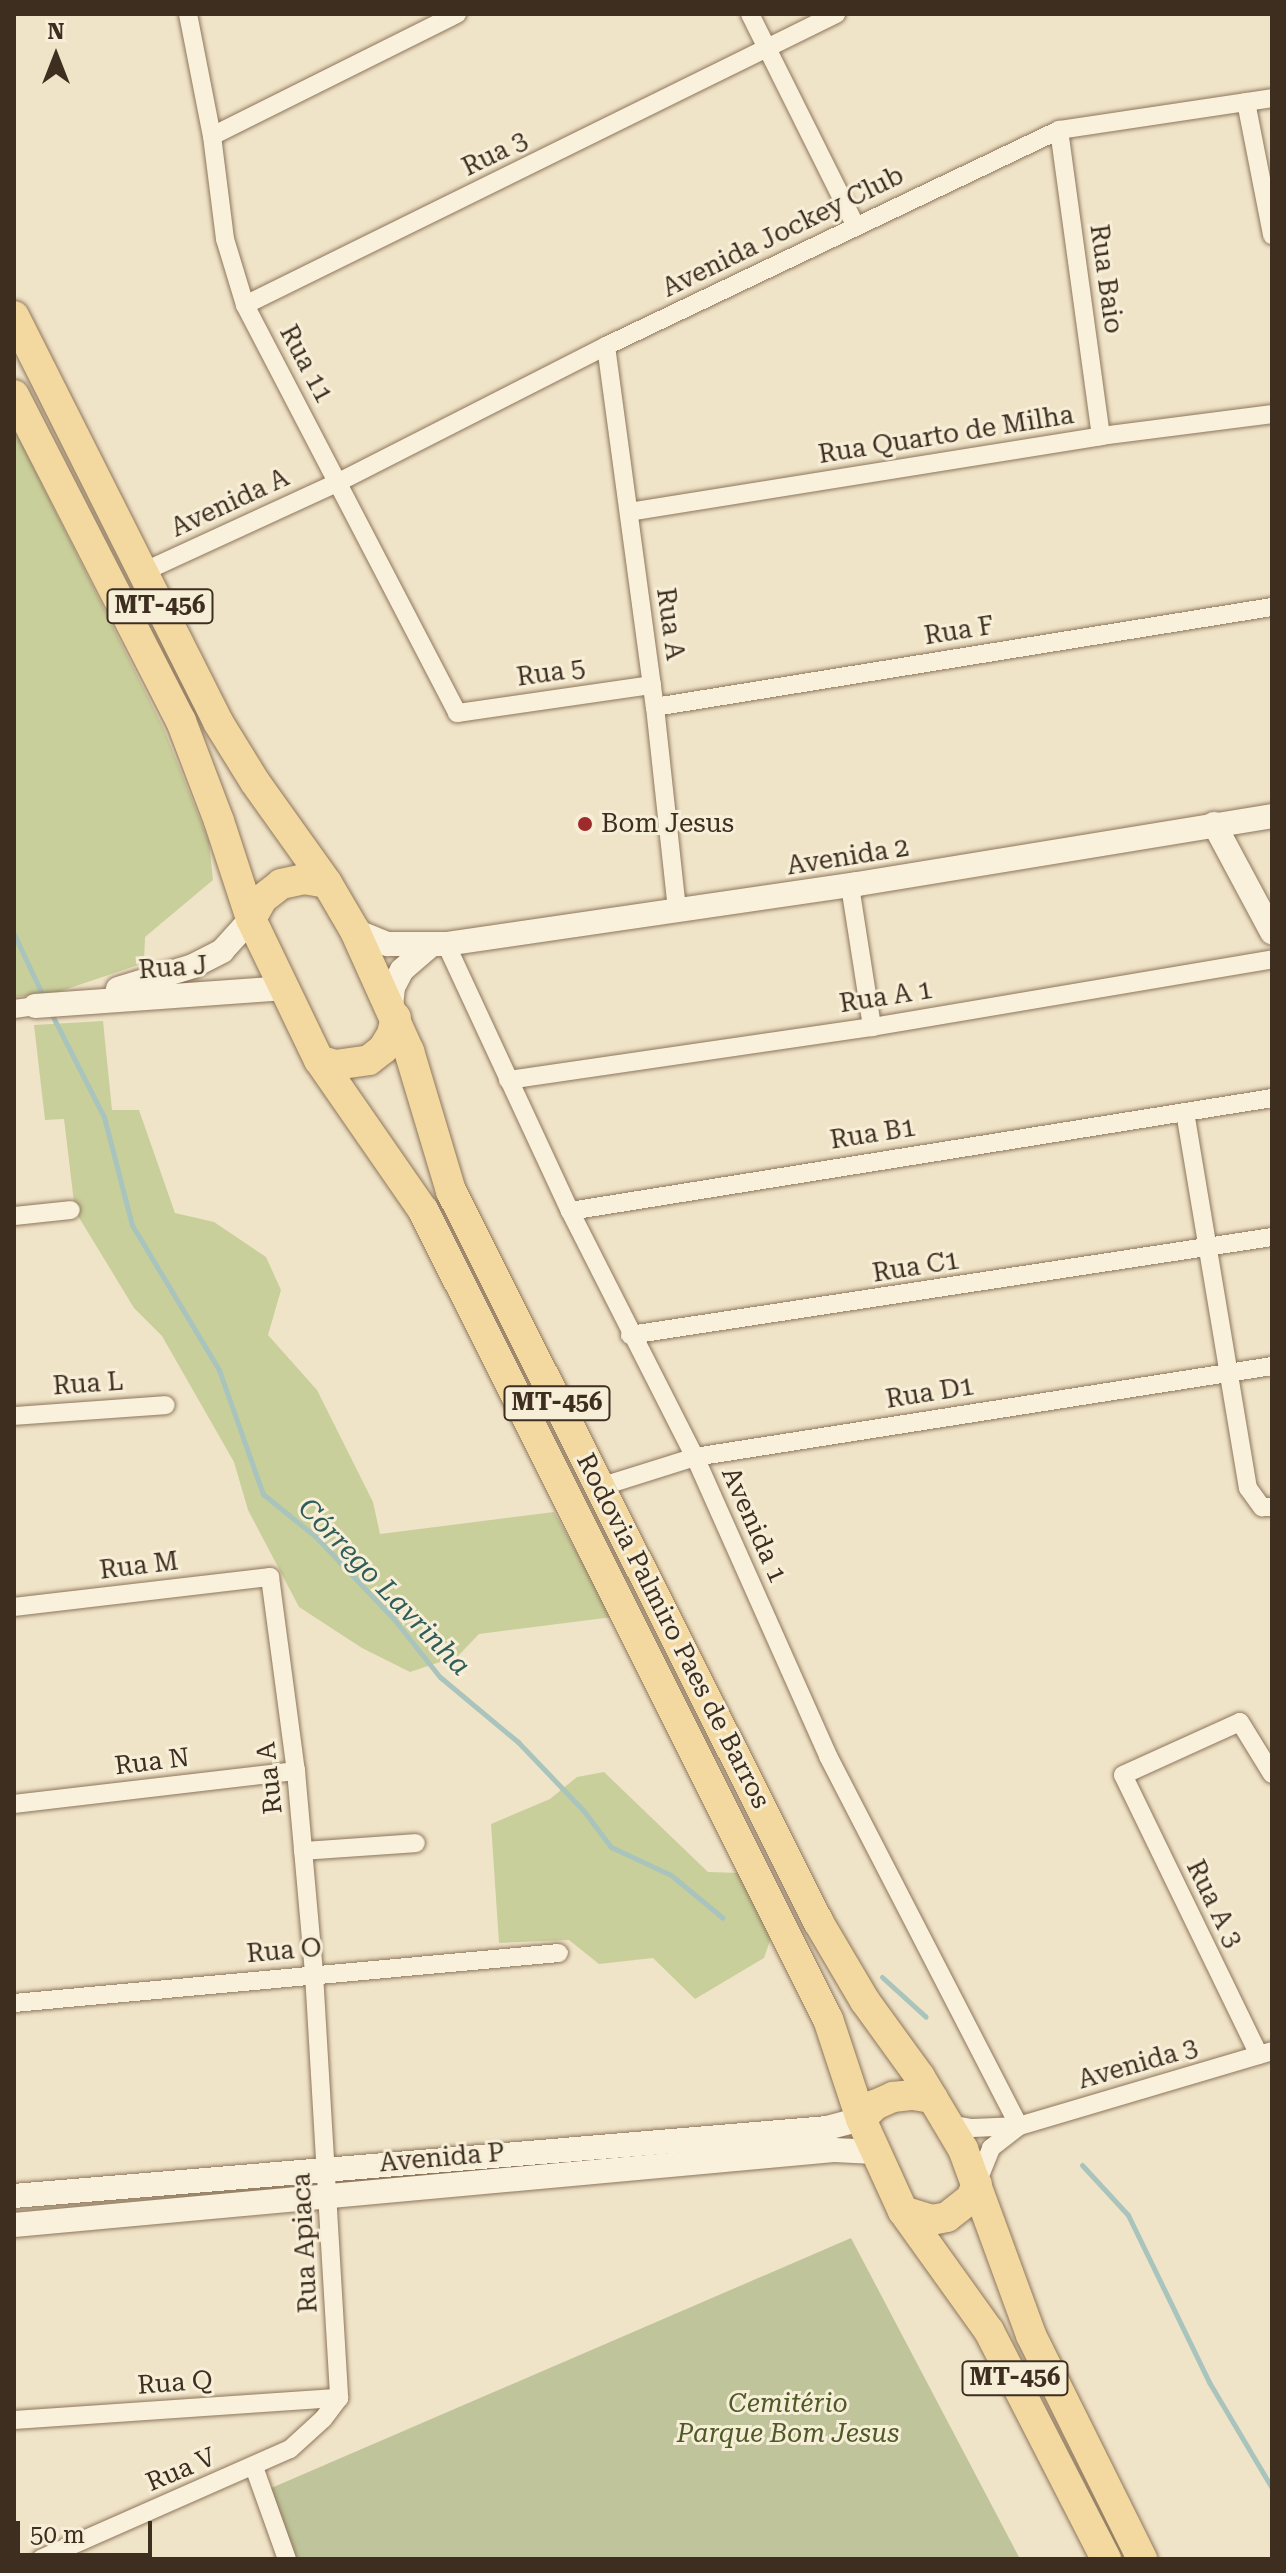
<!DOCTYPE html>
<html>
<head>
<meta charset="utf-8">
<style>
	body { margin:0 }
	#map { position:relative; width:1286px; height:2573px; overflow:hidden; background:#f0e4c8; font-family:"Roboto Serif",serif }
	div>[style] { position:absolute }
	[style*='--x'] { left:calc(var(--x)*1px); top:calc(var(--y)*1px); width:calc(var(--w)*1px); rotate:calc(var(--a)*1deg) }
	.green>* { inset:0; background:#c9cf9b }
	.cemetery>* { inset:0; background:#bfc49a }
	.stream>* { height:5px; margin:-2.5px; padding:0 2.5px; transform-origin:2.5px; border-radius:2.5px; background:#a9c4bc }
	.roads { filter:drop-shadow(0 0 2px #8d765c) drop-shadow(0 0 2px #8d765c) }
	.minor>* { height:18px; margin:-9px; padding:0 9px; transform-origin:9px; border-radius:9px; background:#faf1dc }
	.tertiary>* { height:24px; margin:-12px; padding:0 12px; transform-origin:12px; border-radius:12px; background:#faf1dc }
	.primary>* { height:30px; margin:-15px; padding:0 15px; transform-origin:15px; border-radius:15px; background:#f3d9a0 }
	.dots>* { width:22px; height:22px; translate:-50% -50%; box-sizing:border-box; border:4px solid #f7eed8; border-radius:50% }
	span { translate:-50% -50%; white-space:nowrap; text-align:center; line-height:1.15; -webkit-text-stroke:6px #f7eed8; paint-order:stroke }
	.shield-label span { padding:2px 6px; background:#f7eed8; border:2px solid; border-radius:6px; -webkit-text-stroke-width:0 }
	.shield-label { font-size:24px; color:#3d2e20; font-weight:700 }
	.street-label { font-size:26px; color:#3d2e20 }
	.poi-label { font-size:26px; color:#3d2e20 }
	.left { translate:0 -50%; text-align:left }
	.park-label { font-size:26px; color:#4d5a26; font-style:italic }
	.water-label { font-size:28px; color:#2f5d5a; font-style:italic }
	.frame { position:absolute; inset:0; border:16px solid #3d2e20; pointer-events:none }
	.north { position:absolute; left:16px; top:16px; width:80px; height:80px; -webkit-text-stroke:6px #f7eed8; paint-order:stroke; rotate:0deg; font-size:22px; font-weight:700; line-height:32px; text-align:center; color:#3d2e20 }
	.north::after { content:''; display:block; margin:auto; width:28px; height:36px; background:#3d2e20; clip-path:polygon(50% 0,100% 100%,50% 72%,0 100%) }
	.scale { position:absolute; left:16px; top:2521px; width:136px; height:36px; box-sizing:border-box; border:4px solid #3d2e20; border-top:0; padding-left:10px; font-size:24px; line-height:28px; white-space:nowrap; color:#3d2e20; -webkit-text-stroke:6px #f7eed8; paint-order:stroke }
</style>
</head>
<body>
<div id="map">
	<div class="green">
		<i style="clip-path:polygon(14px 429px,164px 729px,209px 842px,213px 880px,145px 937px,144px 963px,55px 993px,14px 997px)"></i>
		<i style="clip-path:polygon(103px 1021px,112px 1110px,139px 1110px,175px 1213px,214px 1222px,266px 1257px,281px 1290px,268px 1335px,317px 1390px,373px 1502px,380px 1534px,554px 1512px,613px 1617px,479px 1634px,458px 1656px,410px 1672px,362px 1648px,299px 1607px,248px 1510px,234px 1462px,162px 1336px,134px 1308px,75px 1211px,64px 1119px,45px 1120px,34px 1025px)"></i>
		<i style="clip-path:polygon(604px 1772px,708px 1872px,741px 1873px,773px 1932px,764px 1958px,695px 1999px,653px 1958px,599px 1964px,569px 1940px,499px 1943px,491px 1824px,550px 1799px,577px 1777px)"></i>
	</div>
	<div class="cemetery">
		<i style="clip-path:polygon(851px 2238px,1020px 2559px,294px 2559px,269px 2489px)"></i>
	</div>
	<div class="stream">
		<i style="--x:14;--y:934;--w:71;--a:64.9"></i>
		<i style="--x:50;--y:1011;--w:119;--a:63"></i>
		<i style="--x:104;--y:1117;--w:112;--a:75.5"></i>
		<i style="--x:132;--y:1225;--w:169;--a:59"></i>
		<i style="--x:219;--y:1370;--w:132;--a:70.5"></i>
		<i style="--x:263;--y:1494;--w:68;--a:39.1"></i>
		<i style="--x:316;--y:1537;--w:112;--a:46.5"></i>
		<i style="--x:393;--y:1618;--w:75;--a:51.5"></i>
		<i style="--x:440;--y:1677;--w:102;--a:39.8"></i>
		<i style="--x:518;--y:1742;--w:94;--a:46.3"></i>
		<i style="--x:583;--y:1810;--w:46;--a:52.9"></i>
		<i style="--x:611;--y:1847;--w:66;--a:25"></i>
		<i style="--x:671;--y:1875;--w:67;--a:39.6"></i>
		<i style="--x:882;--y:1977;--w:59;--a:42.3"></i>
		<i style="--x:1082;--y:2165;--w:68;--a:47.4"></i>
		<i style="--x:1128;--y:2215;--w:186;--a:64.1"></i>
		<i style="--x:1209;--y:2382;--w:123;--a:59.3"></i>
	</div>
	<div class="roads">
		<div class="minor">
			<i style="--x:188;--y:14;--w:124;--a:78.9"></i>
			<i style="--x:212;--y:136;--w:104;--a:82.8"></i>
			<i style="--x:225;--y:239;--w:69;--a:73.1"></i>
			<i style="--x:245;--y:305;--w:460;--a:62.5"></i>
			<i style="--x:457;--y:713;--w:197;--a:-8.2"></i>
			<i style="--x:750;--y:14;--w:236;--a:63.5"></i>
			<i style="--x:1246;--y:102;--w:136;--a:78.9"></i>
			<i style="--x:1059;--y:130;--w:309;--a:82.2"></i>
			<i style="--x:212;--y:136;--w:274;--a:-26.5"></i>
			<i style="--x:245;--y:305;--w:659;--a:-26.21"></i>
			<i style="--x:606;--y:346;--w:364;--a:82.3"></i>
			<i style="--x:655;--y:707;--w:204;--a:83.8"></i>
			<i style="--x:629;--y:512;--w:478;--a:-9.1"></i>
			<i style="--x:1101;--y:436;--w:172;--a:-7.3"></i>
			<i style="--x:143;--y:572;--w:216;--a:-24.7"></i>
			<i style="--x:339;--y:482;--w:300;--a:-27"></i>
			<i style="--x:606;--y:346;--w:502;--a:-25.49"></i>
			<i style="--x:1059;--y:130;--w:215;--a:-8.5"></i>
			<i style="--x:655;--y:707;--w:625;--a:-9.21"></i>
			<i style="--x:850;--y:886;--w:143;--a:81.1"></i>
			<i style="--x:446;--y:944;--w:294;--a:65.1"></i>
			<i style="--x:570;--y:1211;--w:276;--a:63.1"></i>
			<i style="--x:695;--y:1457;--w:327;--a:66"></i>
			<i style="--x:828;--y:1756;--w:416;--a:62.7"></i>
			<i style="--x:14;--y:1009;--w:21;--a:-8"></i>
			<i style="--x:508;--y:1080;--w:368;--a:-8.3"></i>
			<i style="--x:872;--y:1027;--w:406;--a:-9.6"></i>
			<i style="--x:1185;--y:1112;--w:381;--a:80.5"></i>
			<i style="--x:1248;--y:1488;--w:24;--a:54"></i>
			<i style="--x:1262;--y:1507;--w:10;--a:0"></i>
			<i style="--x:570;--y:1211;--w:711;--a:-9.14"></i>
			<i style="--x:14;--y:1216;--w:57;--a:-6"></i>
			<i style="--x:630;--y:1335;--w:649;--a:-8.68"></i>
			<i style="--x:14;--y:1416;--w:152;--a:-4.1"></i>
			<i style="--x:600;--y:1487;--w:100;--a:-17.5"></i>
			<i style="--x:695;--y:1457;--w:584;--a:-8.96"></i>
			<i style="--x:14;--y:1607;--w:258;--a:-6.7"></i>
			<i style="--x:270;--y:1577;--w:196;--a:82.4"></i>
			<i style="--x:296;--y:1771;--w:204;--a:84.9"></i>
			<i style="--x:314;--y:1974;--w:425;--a:86.6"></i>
			<i style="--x:339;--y:2398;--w:26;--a:127"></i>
			<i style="--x:323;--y:2419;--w:45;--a:137.7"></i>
			<i style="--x:290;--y:2449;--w:272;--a:156.2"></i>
			<i style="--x:14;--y:1804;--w:284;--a:-6.7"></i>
			<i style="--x:303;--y:1851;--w:113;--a:-4"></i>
			<i style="--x:14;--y:2003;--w:547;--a:-5.24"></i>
			<i style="--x:1259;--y:2055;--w:311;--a:-115.9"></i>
			<i style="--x:1123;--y:1775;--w:128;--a:-24.4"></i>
			<i style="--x:1240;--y:1722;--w:61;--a:58.4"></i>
			<i style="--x:949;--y:2124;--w:23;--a:10"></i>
			<i style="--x:972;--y:2128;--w:47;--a:-2.4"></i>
			<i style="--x:1019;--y:2126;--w:264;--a:-16.5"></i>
			<i style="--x:977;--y:2183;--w:38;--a:-68"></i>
			<i style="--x:991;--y:2148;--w:36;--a:-38"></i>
			<i style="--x:14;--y:2420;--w:326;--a:-3.9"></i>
			<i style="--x:254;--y:2467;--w:98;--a:70.3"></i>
		</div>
		<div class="tertiary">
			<i style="--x:1214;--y:824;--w:123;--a:61.8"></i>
			<i style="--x:355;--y:931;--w:35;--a:22"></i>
			<i style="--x:388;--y:944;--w:58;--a:0"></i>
			<i style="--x:446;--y:944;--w:416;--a:-8.3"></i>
			<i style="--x:858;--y:884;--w:420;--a:-9.3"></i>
			<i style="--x:118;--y:989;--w:78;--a:-17"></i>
			<i style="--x:193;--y:966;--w:33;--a:-27"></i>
			<i style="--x:222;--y:951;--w:43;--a:-47.8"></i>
			<i style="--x:35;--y:1006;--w:251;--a:-4.1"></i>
			<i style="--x:391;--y:1006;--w:19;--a:-84"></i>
			<i style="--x:393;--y:987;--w:19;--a:-62"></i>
			<i style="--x:402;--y:970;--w:38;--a:-41"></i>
			<i style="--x:14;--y:2196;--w:816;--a:-4.78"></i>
			<i style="--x:827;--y:2128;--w:35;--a:-15"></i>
			<i style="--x:14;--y:2225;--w:823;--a:-5.23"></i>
			<i style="--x:834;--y:2150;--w:41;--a:2.8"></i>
		</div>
		<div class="primary">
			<i style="--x:14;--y:316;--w:454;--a:63.3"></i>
			<i style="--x:218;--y:722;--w:70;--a:58.3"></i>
			<i style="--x:255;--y:782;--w:124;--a:54.5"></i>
			<i style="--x:327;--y:883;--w:56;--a:59.7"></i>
			<i style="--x:355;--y:931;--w:132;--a:65.8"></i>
			<i style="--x:409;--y:1051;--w:146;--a:73.3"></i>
			<i style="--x:451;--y:1191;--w:819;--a:63.31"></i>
			<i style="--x:819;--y:1923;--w:91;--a:59.5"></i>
			<i style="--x:865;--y:2001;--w:94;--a:54.1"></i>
			<i style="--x:920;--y:2077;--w:84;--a:59.2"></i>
			<i style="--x:963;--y:2149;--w:198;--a:69.9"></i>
			<i style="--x:1031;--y:2335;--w:250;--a:63.6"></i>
			<i style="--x:14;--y:395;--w:366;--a:62.9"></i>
			<i style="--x:181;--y:721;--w:107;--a:69.2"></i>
			<i style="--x:219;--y:821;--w:103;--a:71.9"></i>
			<i style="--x:251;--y:919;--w:157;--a:64.3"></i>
			<i style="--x:319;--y:1060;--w:183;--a:55.3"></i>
			<i style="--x:423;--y:1210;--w:905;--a:63.41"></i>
			<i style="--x:828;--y:2019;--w:105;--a:71.7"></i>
			<i style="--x:861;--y:2119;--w:101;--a:65.5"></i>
			<i style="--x:903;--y:2211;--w:148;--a:54.4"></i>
			<i style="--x:989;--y:2331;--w:256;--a:62.8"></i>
			<i style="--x:251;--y:919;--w:23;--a:-61"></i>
			<i style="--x:262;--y:899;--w:24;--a:-38"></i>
			<i style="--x:281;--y:884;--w:24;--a:-12"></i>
			<i style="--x:304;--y:879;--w:23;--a:10"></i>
			<i style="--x:319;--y:1060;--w:17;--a:17"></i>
			<i style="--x:335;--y:1065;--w:34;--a:-8"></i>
			<i style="--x:369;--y:1060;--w:18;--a:-38"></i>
			<i style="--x:383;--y:1049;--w:17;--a:-59"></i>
			<i style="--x:392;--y:1034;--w:17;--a:-77"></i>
			<i style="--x:861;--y:2119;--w:20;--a:-45"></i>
			<i style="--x:875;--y:2105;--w:20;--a:-24"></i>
			<i style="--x:893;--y:2097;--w:20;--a:-6"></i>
			<i style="--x:913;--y:2095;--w:20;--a:9"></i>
			<i style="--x:903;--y:2211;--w:30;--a:17"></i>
			<i style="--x:932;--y:2220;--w:15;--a:-11"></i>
			<i style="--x:947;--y:2217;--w:31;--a:-38"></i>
			<i style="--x:971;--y:2198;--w:15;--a:-67"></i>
		</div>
	</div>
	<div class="dots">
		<i style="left:585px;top:824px;background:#9e2a2b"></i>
	</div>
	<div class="shield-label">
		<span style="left:160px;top:606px">MT-456</span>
		<span style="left:557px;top:1403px">MT-456</span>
		<span style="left:1015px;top:2378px">MT-456</span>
	</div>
	<div class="street-label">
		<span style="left:495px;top:154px;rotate:-26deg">Rua 3</span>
		<span style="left:783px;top:232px;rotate:-26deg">Avenida Jockey Club</span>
		<span style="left:1106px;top:279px;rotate:82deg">Rua Baio</span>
		<span style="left:306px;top:364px;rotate:62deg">Rua 11</span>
		<span style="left:946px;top:435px;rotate:-9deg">Rua Quarto de Milha</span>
		<span style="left:230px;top:503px;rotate:-25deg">Avenida A</span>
		<span style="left:670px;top:624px;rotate:82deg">Rua A</span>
		<span style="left:959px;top:631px;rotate:-9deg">Rua F</span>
		<span style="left:551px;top:673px;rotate:-8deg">Rua 5</span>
		<span style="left:848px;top:857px;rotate:-9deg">Avenida 2</span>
		<span style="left:173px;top:968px;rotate:-4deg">Rua J</span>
		<span style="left:886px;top:997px;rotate:-9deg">Rua A 1</span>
		<span style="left:873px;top:1134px;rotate:-9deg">Rua B1</span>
		<span style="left:916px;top:1267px;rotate:-9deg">Rua C1</span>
		<span style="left:88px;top:1384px;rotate:-4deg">Rua L</span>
		<span style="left:930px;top:1393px;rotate:-9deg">Rua D1</span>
		<span style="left:754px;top:1525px;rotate:66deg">Avenida 1</span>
		<span style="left:139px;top:1566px;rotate:-7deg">Rua M</span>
		<span style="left:673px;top:1631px;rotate:63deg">Rodovia Palmiro Paes de Barros</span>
		<span style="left:152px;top:1762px;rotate:-7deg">Rua N</span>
		<span style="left:270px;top:1778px;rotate:-96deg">Rua A</span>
		<span style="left:1214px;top:1904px;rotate:64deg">Rua A 3</span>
		<span style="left:284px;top:1951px;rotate:-5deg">Rua O</span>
		<span style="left:1138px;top:2064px;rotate:-16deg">Avenida 3</span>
		<span style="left:442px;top:2158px;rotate:-5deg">Avenida P</span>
		<span style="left:305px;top:2243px;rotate:-93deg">Rua Apiaca</span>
		<span style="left:175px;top:2383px;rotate:-4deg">Rua Q</span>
		<span style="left:181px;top:2470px;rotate:-23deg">Rua V</span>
	</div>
	<div class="poi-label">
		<span class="left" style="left:601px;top:824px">Bom Jesus</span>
	</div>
	<div class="park-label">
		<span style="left:788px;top:2419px">Cemitério<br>Parque Bom Jesus</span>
	</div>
	<div class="water-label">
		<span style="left:384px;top:1587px;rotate:46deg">Córrego Lavrinha</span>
	</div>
	<div class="frame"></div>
	<div class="north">N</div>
	<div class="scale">50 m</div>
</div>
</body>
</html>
